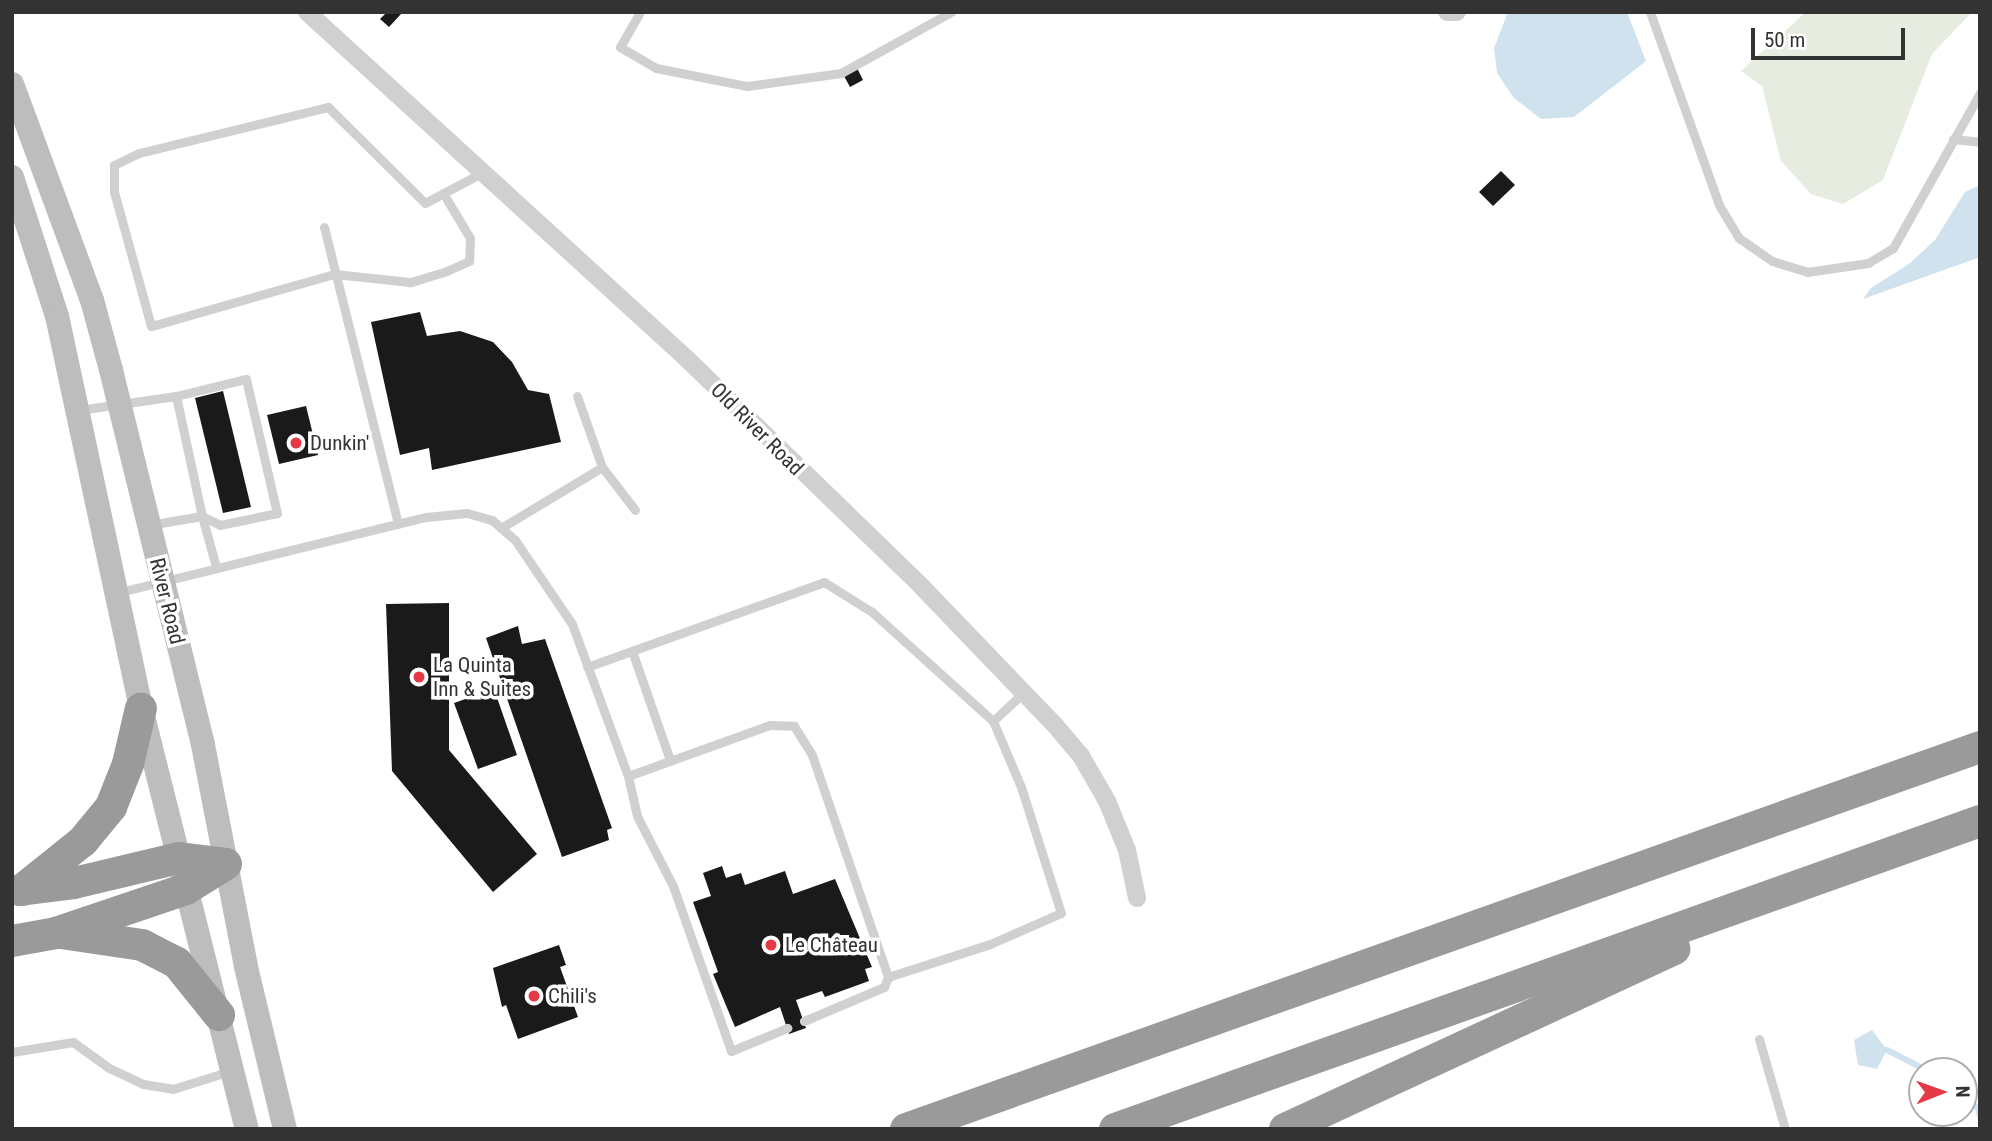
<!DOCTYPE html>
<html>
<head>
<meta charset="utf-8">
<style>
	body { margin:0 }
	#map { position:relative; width:1992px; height:1141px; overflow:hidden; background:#fff; font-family:"Roboto Condensed",sans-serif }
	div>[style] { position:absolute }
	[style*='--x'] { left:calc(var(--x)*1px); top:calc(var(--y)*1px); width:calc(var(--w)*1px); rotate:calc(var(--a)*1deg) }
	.green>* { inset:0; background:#e6ecdf }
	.water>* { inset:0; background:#cfe2ee }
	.stream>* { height:6px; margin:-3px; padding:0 3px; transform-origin:3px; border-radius:3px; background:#cfe2ee }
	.building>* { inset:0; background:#1a1a1a }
	.lane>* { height:9px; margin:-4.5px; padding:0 4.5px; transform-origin:4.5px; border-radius:4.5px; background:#d0d0d0 }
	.street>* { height:18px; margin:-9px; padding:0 9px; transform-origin:9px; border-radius:9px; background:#d0d0d0 }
	.secondary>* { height:24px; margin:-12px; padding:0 12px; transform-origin:12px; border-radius:12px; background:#bdbdbd }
	.highway>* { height:32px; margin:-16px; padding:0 16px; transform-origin:16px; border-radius:16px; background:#9a9a9a }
	.dots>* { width:19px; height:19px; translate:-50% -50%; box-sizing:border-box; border:4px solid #fff; border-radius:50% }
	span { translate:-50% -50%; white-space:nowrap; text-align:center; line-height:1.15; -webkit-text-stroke:7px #fff; paint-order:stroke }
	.street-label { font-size:21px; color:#333 }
	.poi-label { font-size:21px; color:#333 }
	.left { translate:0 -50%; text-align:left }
	.frame { position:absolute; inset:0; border:14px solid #333; pointer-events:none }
	.north { position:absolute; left:1908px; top:1057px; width:70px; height:70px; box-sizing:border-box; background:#fff; border:2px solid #adadad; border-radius:50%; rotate:89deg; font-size:19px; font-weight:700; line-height:28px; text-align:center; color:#333 }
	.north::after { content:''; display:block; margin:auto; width:24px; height:32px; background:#e63946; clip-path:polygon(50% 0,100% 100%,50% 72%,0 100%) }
	.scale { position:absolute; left:1751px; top:28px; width:154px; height:32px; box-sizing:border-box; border:4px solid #333; border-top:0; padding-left:9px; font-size:21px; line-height:24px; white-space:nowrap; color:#333; -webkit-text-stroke:5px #fff; paint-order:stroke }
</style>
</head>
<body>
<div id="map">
	<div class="green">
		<i style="clip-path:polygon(1806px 12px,1972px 12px,1932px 54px,1883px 180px,1843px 204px,1811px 194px,1781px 161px,1762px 86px,1741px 71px)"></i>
	</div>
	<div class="water">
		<i style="clip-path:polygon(1508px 12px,1627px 12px,1646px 61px,1574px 117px,1541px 119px,1514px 98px,1497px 73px,1494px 48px)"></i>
		<i style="clip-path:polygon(1980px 185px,1980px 257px,1863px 299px,1871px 288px,1909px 264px,1935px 240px,1965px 192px)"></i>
		<i style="clip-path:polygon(1872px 1030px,1887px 1050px,1877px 1069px,1858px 1065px,1854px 1040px)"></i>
	</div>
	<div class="stream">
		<i style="--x:1887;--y:1050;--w:46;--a:27.1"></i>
		<i style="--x:1964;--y:1098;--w:17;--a:36"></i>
		<i style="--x:1978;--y:1108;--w:9;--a:77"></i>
	</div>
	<div class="building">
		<i style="clip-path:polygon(387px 12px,401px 14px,389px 27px,380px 19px)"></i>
		<i style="clip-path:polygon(857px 68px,863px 80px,850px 87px,844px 76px)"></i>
		<i style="clip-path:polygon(1501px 171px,1515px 185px,1493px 206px,1479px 192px)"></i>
		<i style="clip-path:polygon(420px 312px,427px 336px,460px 331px,493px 342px,512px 362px,528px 390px,549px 394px,561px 442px,432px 470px,429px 448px,400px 455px,371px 322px)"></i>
		<i style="clip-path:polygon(223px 391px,251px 507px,223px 513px,195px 398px)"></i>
		<i style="clip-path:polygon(306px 406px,318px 455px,279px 464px,267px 415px)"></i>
		<i style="clip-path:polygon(449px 603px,449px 750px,537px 854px,493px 892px,392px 771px,386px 604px)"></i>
		<i style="clip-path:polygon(518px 626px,522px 644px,545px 639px,612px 828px,607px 830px,609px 840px,562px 857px,486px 638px)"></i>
		<i style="clip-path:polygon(494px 689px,517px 755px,478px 769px,454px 703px)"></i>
		<i style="clip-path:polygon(722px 866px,726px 878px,741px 873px,745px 885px,785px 871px,793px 894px,835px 879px,872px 967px,865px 969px,869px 981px,825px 997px,822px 991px,796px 1000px,806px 1028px,789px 1034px,780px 1007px,735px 1027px,713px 974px,718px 972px,693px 902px,711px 896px,703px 873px)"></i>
		<i style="clip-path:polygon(559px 945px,566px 965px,560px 967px,578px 1017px,518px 1039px,506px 1005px,502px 1007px,493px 968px)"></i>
	</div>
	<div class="lane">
		<i style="--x:640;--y:12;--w:40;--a:119.7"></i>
		<i style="--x:620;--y:47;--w:42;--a:30.3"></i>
		<i style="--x:656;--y:68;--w:93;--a:11.2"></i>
		<i style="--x:747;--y:86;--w:95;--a:-7.9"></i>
		<i style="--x:841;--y:73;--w:126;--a:-29"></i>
		<i style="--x:1650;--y:12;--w:205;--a:70.3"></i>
		<i style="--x:1719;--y:205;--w:39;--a:59"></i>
		<i style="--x:1739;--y:238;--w:40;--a:34.9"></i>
		<i style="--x:1772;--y:261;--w:37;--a:17"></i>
		<i style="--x:1807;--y:272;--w:62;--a:-8.4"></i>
		<i style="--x:1868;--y:263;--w:29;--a:-31"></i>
		<i style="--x:1893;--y:248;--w:178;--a:-60.7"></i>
		<i style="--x:1953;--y:139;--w:27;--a:6"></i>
		<i style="--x:443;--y:193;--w:52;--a:59"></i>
		<i style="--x:470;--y:238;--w:23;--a:92"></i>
		<i style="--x:469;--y:261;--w:24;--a:156"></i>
		<i style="--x:447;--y:271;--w:39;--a:163"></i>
		<i style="--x:410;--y:282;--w:76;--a:-174"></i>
		<i style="--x:334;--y:274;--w:190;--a:164.1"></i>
		<i style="--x:151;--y:326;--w:139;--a:-105.4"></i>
		<i style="--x:114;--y:192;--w:27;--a:-90"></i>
		<i style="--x:114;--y:165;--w:28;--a:-26"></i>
		<i style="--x:139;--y:153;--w:195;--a:-13.7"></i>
		<i style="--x:328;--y:107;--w:136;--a:44.7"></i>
		<i style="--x:425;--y:203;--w:66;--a:-28.1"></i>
		<i style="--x:324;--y:227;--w:306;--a:76"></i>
		<i style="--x:176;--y:396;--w:72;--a:-13.7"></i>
		<i style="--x:246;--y:379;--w:138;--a:77"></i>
		<i style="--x:277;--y:513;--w:58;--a:168.1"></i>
		<i style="--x:220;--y:525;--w:20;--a:-153"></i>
		<i style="--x:202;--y:516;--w:53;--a:74.6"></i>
		<i style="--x:577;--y:396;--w:75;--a:70.6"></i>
		<i style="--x:79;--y:410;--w:98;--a:-8.2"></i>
		<i style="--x:176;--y:396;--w:123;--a:77.8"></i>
		<i style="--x:202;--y:516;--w:54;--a:170.4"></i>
		<i style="--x:501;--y:528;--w:118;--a:-31.1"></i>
		<i style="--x:602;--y:467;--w:54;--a:52.5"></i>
		<i style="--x:116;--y:593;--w:319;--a:-13.8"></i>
		<i style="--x:426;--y:517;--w:41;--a:-5.6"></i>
		<i style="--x:467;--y:513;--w:26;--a:16"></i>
		<i style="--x:492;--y:520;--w:30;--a:41"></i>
		<i style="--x:515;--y:540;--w:102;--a:55.8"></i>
		<i style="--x:572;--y:624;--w:162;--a:69.8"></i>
		<i style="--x:628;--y:776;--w:41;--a:77.3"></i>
		<i style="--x:637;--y:816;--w:79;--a:62.8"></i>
		<i style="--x:673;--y:886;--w:175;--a:70.6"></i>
		<i style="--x:731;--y:1051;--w:61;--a:-22.3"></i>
		<i style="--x:632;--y:651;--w:115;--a:70.8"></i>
		<i style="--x:587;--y:667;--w:252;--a:-19.7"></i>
		<i style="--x:824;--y:582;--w:57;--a:32"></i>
		<i style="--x:872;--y:612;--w:163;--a:42"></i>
		<i style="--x:993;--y:721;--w:40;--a:-43"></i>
		<i style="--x:628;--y:776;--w:151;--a:-19.8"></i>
		<i style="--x:770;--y:725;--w:24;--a:2"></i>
		<i style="--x:794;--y:726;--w:34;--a:58"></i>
		<i style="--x:812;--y:755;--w:235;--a:71.1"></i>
		<i style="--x:888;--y:977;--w:11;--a:112"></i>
		<i style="--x:884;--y:987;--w:87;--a:157"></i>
		<i style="--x:888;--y:977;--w:107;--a:-17.9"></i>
		<i style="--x:990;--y:944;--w:77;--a:-23.6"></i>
		<i style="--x:1061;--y:913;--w:132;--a:-107.6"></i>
		<i style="--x:1021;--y:787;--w:72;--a:-113"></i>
		<i style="--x:1759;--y:1039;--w:94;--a:73.9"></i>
		<i style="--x:12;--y:1052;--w:62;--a:-9.3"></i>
		<i style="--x:73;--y:1042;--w:44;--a:35.8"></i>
		<i style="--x:109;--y:1068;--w:38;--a:25"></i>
		<i style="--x:143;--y:1084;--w:30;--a:9"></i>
		<i style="--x:173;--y:1089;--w:60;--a:-17.5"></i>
	</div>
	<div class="street">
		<i style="--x:307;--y:12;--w:513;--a:42.39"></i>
		<i style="--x:686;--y:358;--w:330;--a:44.1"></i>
		<i style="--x:923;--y:588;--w:189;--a:46.1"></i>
		<i style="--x:1054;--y:724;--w:42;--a:49.8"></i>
		<i style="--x:1081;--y:756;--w:52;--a:60"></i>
		<i style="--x:1107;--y:801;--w:53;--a:67.8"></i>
		<i style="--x:1127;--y:850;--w:49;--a:78.2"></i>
		<i style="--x:1447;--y:12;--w:10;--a:0"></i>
	</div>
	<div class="secondary">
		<i style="--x:12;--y:84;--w:230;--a:69.7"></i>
		<i style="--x:92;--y:300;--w:73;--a:74.8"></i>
		<i style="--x:111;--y:370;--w:386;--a:76.2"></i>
		<i style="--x:203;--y:745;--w:226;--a:79"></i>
		<i style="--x:246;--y:967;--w:167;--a:76.5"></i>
		<i style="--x:12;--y:177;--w:146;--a:72.1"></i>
		<i style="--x:57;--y:316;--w:401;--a:77.9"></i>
		<i style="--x:141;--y:708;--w:434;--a:75.9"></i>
	</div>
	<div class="highway">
		<i style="--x:20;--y:890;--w:54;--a:-7.4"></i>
		<i style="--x:74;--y:883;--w:108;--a:-13.4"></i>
		<i style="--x:179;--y:858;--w:47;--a:7.3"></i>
		<i style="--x:22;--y:890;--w:78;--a:-38.8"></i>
		<i style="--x:83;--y:841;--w:44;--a:-50.5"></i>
		<i style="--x:111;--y:807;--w:46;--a:-68.4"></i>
		<i style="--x:128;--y:764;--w:57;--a:-76.9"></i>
		<i style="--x:61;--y:933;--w:82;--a:8.4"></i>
		<i style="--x:142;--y:945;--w:39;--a:27"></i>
		<i style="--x:177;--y:963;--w:67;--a:51.1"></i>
		<i style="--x:12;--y:941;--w:45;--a:-10.3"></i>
		<i style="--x:56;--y:933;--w:137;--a:-18.7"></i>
		<i style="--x:186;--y:889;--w:47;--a:-32"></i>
		<i style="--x:906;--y:1129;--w:1140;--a:-19.58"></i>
		<i style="--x:1115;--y:1129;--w:918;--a:-19.6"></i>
		<i style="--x:1285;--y:1129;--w:429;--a:-24.8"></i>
	</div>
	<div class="dots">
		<i style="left:296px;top:443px;background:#e63946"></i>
		<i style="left:419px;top:677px;background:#e63946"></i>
		<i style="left:771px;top:945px;background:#e63946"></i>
		<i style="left:534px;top:996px;background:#e63946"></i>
	</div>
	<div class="street-label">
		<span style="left:757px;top:429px;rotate:45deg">Old River Road</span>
		<span style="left:167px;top:601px;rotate:76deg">River Road</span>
	</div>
	<div class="poi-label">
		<span class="left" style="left:310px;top:443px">Dunkin'</span>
		<span class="left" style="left:433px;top:677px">La Quinta<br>Inn &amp; Suites</span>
		<span class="left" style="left:785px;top:945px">Le Château</span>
		<span class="left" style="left:548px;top:996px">Chili's</span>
	</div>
	<div class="frame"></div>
	<div class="north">N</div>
	<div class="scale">50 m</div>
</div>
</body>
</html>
